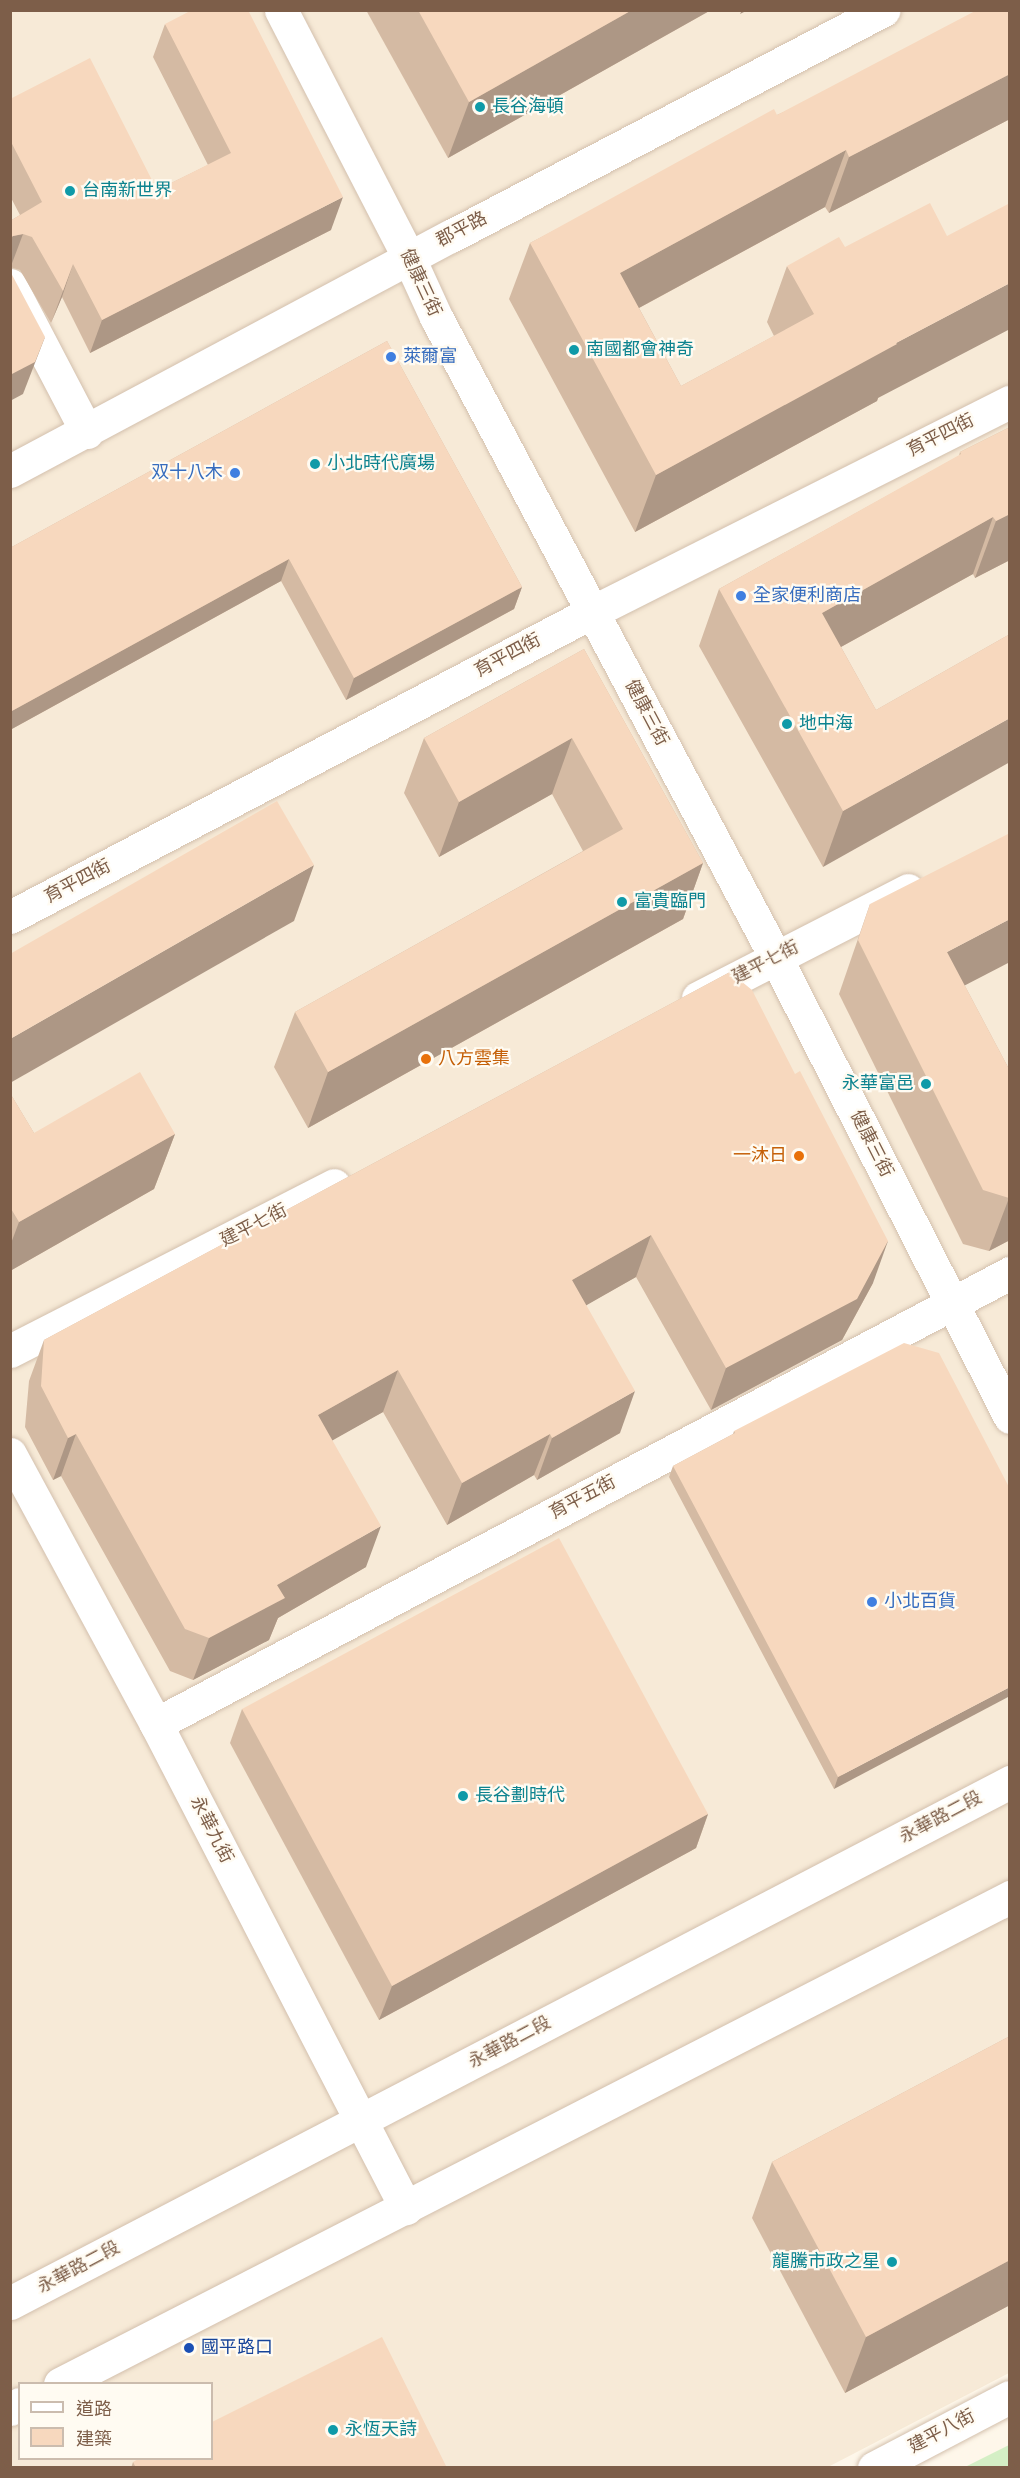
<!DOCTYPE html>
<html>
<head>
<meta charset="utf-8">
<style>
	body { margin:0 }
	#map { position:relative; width:1020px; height:2478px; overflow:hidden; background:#fef7ea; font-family:"Alegreya Sans","Noto Sans TC",sans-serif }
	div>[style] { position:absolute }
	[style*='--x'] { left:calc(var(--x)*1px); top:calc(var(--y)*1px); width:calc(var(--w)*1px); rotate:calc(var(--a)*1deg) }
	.residential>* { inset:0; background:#f7ead7 }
	.green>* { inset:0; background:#d4efc5 }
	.roads { filter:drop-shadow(0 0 2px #d3c0ad) drop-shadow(0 0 2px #d3c0ad) }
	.minor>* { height:33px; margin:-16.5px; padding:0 16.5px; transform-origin:16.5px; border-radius:16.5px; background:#fff }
	.wall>* { inset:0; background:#d4baa3 }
	.shaded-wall>* { inset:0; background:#ad9785 }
	.building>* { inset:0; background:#f7d8be }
	.dots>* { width:16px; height:16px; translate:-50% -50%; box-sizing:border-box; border:3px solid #fffbf2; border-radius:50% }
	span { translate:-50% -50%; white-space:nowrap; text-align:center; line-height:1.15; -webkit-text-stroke:4.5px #fffbf2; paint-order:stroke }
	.culture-label { font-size:18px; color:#0d838f }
	.left { translate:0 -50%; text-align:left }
	.right { translate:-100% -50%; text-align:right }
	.street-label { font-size:18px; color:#7d5e49 }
	.shop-label { font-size:18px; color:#366cbe }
	.food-label { font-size:18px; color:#c56008 }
	.transit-label { font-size:18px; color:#164399 }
	.frame { position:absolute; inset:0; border:12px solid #7d5e49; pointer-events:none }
	.legend { position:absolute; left:18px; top:2382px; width:195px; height:78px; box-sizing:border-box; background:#fffbf2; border:2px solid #cbbcae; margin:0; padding:8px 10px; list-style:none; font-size:18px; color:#7d5e49 }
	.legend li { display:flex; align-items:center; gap:12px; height:30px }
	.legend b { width:30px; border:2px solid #cbbcae }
</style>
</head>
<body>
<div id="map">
	<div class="residential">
		<i style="clip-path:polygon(evenodd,11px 11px,1009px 11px,1009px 2373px,828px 2467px,11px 2468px,11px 11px,20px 2384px,212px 2384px,212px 2458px,20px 2458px,20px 2384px)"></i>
	</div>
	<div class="green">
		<i style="clip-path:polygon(1009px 2445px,1009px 2467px,965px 2467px)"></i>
	</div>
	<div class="roads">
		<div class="minor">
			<i style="--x:281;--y:10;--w:279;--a:62.7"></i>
			<i style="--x:409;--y:258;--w:65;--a:65.4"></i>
			<i style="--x:436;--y:317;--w:726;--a:62.06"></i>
			<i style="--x:776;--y:958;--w:515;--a:62.99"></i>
			<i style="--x:10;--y:285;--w:166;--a:62.4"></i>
			<i style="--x:10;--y:471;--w:500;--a:-28.1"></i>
			<i style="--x:451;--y:236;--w:488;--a:-27.6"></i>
			<i style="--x:10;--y:917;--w:657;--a:-27.66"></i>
			<i style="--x:592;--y:612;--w:468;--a:-26.7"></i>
			<i style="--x:698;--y:998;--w:236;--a:-27.2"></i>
			<i style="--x:10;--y:1351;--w:364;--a:-27.1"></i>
			<i style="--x:10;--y:1454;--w:307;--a:61.6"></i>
			<i style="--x:156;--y:1724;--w:545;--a:62.68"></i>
			<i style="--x:156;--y:1724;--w:966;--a:-27.84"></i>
			<i style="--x:10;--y:2303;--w:1128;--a:-27.52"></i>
			<i style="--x:60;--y:2384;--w:1068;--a:-27.14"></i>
			<i style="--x:10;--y:2409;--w:11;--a:-27"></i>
			<i style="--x:874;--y:2468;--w:153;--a:-27.6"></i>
		</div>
	</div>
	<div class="wall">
		<i style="clip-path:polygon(366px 10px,711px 10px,448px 158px)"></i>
		<i style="clip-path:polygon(1010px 10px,1010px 119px,829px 213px,825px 207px,639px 308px,681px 386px,774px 336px,767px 322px,787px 266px,878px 398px,877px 401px,635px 532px,509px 299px,530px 243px,777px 115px)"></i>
		<i style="clip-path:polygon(165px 24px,331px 230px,90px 353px,62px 297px,51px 323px,20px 270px,10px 267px,10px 221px,20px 215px,10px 196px,10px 99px,157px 190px,208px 165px,153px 57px)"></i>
		<i style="clip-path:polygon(387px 341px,522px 587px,514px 609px,346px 700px,281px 581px,10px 730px,10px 548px)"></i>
		<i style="clip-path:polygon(1010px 427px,1010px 560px,975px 578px,973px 574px,841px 647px,876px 710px,1010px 634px,823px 867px,699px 646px,719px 589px,959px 456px,960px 452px)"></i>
		<i style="clip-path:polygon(584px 649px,703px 863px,683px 919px,308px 1128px,274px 1067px,295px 1012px,583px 851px,552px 794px,439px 857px,404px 793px,424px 738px)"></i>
		<i style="clip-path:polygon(870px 904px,965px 986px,1010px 1071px,1010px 1240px,989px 1251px,963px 1244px,839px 994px)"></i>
		<i style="clip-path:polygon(730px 972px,873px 1283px,842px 1340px,711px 1410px,636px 1277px,586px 1305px,620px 1433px,537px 1480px,534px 1475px,447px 1525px,383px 1412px,332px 1440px,366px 1567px,278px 1618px,269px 1640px,193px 1680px,170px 1671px,61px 1476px,53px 1480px,25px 1427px,29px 1381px,44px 1340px)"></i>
		<i style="clip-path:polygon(10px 1093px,34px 1133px,175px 1134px,154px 1189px,10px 1271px)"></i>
		<i style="clip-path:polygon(734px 1431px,1010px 1489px,834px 1789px,669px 1477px,673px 1466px,733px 1434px)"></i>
		<i style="clip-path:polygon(242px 1709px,708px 1814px,696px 1848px,379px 2020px,230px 1743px)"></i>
		<i style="clip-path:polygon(1010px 2036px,1010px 2305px,845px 2393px,752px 2218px,772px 2162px)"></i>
		<i style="clip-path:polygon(133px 2462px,447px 2468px,131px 2468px)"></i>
	</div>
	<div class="shaded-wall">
		<i style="clip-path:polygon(632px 10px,711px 10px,448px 158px,469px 102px)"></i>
		<i style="clip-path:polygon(742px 10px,748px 10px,740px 14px)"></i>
		<i style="clip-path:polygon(1010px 74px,1010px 119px,829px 213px,849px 157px)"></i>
		<i style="clip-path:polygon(846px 150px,825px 207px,600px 329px,620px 273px)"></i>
		<i style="clip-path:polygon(343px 197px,331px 230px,90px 353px,102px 320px)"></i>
		<i style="clip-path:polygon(23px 234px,11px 266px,10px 267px,10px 238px,13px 236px)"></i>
		<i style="clip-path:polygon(73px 264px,62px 297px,51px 323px,63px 291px)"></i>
		<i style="clip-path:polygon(1010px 283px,1010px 329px,878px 398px,877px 401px,635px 532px,656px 475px,896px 343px)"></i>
		<i style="clip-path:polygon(45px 337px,23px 394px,10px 401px,10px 375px)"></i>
		<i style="clip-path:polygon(1010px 514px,1010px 560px,975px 578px,996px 521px)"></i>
		<i style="clip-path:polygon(993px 517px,973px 574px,801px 669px,822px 613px)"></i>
		<i style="clip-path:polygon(289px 559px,281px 581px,10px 730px,10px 712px)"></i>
		<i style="clip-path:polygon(522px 587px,514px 609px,346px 700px,354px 678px)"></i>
		<i style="clip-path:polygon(1010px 718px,1010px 762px,823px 867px,843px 811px)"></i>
		<i style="clip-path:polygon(572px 738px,552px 794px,439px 857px,459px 802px)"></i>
		<i style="clip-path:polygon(703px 863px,683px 919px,308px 1128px,328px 1072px)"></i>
		<i style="clip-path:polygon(314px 865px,294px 921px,10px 1083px,10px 1039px)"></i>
		<i style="clip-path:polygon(1010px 919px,1010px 962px,927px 1005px,947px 952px)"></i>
		<i style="clip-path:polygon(175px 1134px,154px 1189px,10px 1271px,10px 1246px,19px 1222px)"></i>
		<i style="clip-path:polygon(1010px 1197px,1010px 1240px,989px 1251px,1009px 1198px)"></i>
		<i style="clip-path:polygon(651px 1235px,636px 1277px,557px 1322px,572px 1280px)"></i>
		<i style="clip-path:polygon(888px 1241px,873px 1283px,842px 1340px,711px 1410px,726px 1368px)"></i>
		<i style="clip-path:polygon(398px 1370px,383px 1412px,303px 1457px,318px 1415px)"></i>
		<i style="clip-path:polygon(635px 1391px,620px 1433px,537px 1480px,552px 1438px)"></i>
		<i style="clip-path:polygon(76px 1434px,61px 1476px,53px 1480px,68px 1438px)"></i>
		<i style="clip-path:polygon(550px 1434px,534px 1475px,447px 1525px,462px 1483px)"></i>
		<i style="clip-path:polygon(381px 1526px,366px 1567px,278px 1618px,269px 1640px,193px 1680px,209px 1638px,277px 1585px)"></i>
		<i style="clip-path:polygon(1010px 1687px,1010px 1696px,834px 1789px,838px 1777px)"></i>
		<i style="clip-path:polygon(708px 1814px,696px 1848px,379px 2020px,392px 1986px)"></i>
		<i style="clip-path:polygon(1010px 2260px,1010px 2305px,845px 2393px,866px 2337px)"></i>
	</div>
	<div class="building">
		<i style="clip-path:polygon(192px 10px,248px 10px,343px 197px,102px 320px,73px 264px,63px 291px,32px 237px,23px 234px,13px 236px,10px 238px,10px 221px,42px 202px,10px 140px,10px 99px,90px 58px,157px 190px,231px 153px,165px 24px)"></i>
		<i style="clip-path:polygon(418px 10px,632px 10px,469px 102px)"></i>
		<i style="clip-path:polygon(977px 10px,1010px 10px,1010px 74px,849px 157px,846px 150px,620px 273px,681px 386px,814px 314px,787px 266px,839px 237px,845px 247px,930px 203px,947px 236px,1010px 203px,1010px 283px,896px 343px,897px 344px,656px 475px,530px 243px,774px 109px,777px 115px)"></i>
		<i style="clip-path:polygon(10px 271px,45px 337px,35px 362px,10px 375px)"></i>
		<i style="clip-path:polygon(387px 341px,522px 587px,354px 678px,289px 559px,10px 712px,10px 548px)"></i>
		<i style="clip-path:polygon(1010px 427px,1010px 514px,996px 521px,993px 517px,822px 613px,876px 710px,1010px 634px,1010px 718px,843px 811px,719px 589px,961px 454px,960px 452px)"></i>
		<i style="clip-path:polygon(584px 649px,703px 863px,328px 1072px,295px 1012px,623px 829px,572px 738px,459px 802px,424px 738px)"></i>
		<i style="clip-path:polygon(277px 801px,314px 865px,10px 1039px,10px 954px)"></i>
		<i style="clip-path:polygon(1010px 833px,1010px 919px,947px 952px,1010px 1071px,1010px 1197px,1009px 1198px,983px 1190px,858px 940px,870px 904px)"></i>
		<i style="clip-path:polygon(730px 972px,752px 990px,795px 1074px,800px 1071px,888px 1241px,857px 1299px,726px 1368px,651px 1235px,572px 1280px,635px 1391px,552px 1438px,550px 1434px,462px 1483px,398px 1370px,318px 1415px,381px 1526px,277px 1585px,285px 1598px,209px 1638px,185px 1629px,76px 1434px,68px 1438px,41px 1386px,44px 1340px)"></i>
		<i style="clip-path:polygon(140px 1072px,175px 1134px,19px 1222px,10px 1207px,10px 1093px,34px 1133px)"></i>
		<i style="clip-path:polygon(904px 1343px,939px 1353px,1010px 1489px,1010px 1687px,838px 1777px,673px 1466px,735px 1433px,734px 1431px)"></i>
		<i style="clip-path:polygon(559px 1538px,708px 1814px,392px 1986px,242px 1709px)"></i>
		<i style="clip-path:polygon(1010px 2036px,1010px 2260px,866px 2337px,772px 2162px)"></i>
		<i style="clip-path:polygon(382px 2337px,447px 2468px,136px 2468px,133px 2462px,140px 2458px,212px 2458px,212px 2422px)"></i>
	</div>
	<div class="dots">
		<i style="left:480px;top:107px;background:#0f9aa8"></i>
		<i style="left:70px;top:191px;background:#0f9aa8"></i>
		<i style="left:574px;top:350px;background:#0f9aa8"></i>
		<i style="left:391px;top:357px;background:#3f7fe0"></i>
		<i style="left:315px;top:464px;background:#0f9aa8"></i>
		<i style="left:235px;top:473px;background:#3f7fe0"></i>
		<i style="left:741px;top:596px;background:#3f7fe0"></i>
		<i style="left:787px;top:724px;background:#0f9aa8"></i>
		<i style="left:622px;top:902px;background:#0f9aa8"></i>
		<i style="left:426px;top:1059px;background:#e8710a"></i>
		<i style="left:926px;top:1084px;background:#0f9aa8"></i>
		<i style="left:799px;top:1156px;background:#e8710a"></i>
		<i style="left:872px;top:1602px;background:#3f7fe0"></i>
		<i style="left:463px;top:1796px;background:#0f9aa8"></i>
		<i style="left:892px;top:2262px;background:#0f9aa8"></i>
		<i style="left:189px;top:2348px;background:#1a4fb4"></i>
		<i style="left:333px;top:2430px;background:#0f9aa8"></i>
	</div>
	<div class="culture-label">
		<span class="left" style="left:492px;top:107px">長谷海頓</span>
		<span class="left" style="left:82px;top:191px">台南新世界</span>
		<span class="left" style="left:586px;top:350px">南國都會神奇</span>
		<span class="left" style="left:327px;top:464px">小北時代廣場</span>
		<span class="left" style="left:799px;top:724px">地中海</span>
		<span class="left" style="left:634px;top:902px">富貴臨門</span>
		<span class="right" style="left:914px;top:1084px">永華富邑</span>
		<span class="left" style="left:475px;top:1796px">長谷劃時代</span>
		<span class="right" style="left:880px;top:2262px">龍騰市政之星</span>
		<span class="left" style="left:345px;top:2430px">永恆天詩</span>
	</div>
	<div class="street-label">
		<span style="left:462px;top:230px;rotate:-28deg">郡平路</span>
		<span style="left:420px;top:283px;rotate:65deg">健康三街</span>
		<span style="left:941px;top:436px;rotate:-27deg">育平四街</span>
		<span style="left:508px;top:656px;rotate:-28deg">育平四街</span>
		<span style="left:646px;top:713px;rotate:62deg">健康三街</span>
		<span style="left:78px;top:882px;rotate:-28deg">育平四街</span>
		<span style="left:766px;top:963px;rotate:-27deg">建平七街</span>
		<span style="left:871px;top:1144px;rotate:63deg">健康三街</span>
		<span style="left:254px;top:1226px;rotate:-27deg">建平七街</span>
		<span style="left:583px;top:1498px;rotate:-28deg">育平五街</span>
		<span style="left:941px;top:1818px;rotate:-28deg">永華路二段</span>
		<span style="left:211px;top:1830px;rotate:63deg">永華九街</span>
		<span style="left:510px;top:2043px;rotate:-28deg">永華路二段</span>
		<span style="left:79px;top:2268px;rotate:-28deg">永華路二段</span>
		<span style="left:942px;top:2432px;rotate:-28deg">建平八街</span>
	</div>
	<div class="shop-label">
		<span class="left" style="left:403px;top:357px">萊爾富</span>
		<span class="right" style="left:223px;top:473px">双十八木</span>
		<span class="left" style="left:753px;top:596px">全家便利商店</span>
		<span class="left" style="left:884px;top:1602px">小北百貨</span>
	</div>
	<div class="food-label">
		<span class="left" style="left:438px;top:1059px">八方雲集</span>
		<span class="right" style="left:787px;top:1156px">一沐日</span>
	</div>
	<div class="transit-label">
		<span class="left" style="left:201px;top:2348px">國平路口</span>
	</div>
	<div class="frame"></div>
	<ul class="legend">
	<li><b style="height:8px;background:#fff"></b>道路</li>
	<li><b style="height:16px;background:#f7d8be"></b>建築</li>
	</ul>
</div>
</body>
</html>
